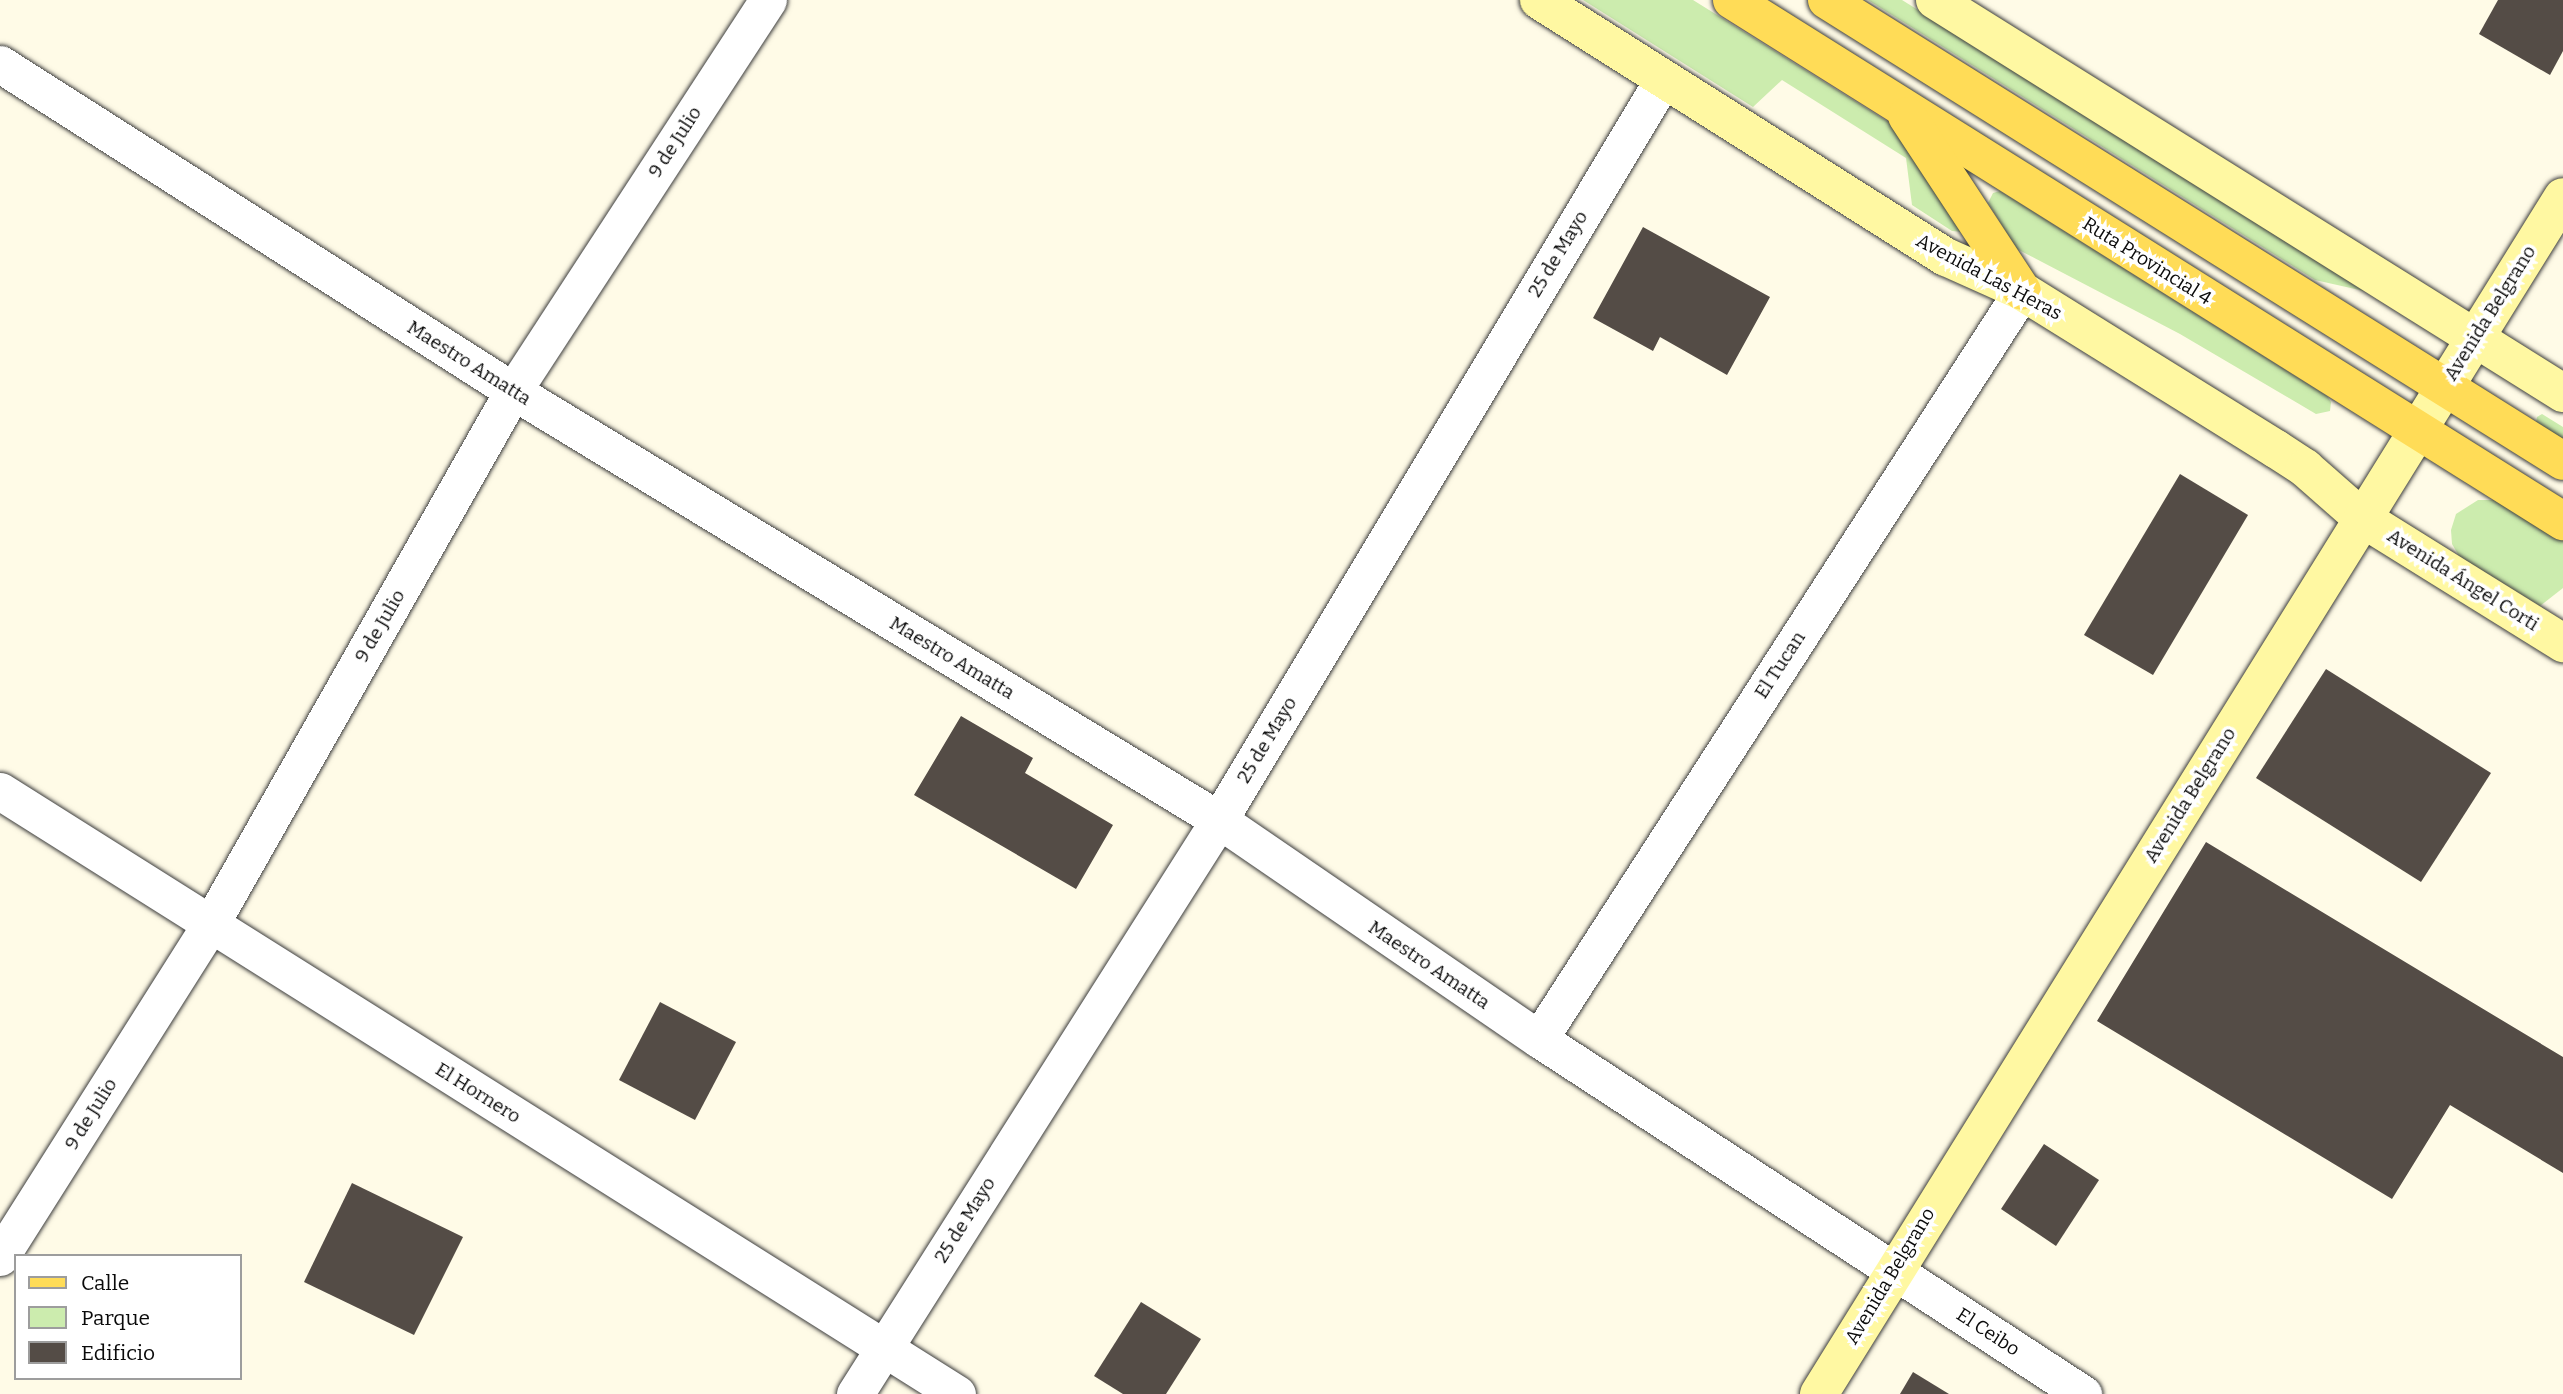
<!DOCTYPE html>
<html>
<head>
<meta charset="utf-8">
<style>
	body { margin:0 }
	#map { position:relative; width:2563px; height:1394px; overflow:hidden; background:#fffbe7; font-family:Bitter,serif }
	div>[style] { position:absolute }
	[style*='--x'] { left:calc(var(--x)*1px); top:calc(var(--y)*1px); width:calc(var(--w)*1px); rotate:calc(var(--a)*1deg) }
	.green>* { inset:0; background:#ccecae }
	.building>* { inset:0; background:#544c46 }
	.roads { filter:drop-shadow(0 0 2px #3d3d3d) drop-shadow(0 0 2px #3d3d3d) }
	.street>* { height:37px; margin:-18.5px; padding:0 18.5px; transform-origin:18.5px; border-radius:18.5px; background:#fff }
	.secondary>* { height:38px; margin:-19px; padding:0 19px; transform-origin:19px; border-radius:19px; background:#fff8a2 }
	.primary>* { height:38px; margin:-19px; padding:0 19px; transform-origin:19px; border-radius:19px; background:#ffdc57 }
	span { translate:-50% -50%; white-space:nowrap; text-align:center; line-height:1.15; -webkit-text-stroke:7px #fff; paint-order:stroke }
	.street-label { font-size:19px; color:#0a0a0a }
	.legend { position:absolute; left:14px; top:1254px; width:228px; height:126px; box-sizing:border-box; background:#fff; border:2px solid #9d9d9d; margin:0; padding:9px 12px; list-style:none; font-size:21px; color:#0a0a0a }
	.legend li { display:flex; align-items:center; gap:14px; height:35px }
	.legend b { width:35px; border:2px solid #9d9d9d }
</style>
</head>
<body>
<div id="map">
	<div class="green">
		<i style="clip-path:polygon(1583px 0,1693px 0,1906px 133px,1963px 232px,1952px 231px,1912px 205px,1906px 158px,1782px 80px,1753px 107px)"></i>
		<i style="clip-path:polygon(1868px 0,1902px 0,2364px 287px,2364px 291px,2315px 280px)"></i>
		<i style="clip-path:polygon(2000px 191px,2327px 396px,2331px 402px,2330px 411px,2316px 414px,2180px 334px,2017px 249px,1988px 203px,1993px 193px)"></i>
		<i style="clip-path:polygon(2542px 414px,2563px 427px,2563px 439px,2536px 423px,2537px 417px)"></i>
		<i style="clip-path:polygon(2478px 500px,2494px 500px,2508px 505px,2563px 540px,2563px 588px,2540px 606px,2459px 556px,2452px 544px,2451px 530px,2456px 514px)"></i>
	</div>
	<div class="building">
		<i style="clip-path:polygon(2498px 0,2563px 0,2563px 51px,2550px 75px,2479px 34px)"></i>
		<i style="clip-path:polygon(1643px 227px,1770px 297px,1727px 375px,1660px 337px,1653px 351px,1593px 318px)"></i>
		<i style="clip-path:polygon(2180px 474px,2248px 515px,2153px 675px,2084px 635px)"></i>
		<i style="clip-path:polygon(2326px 669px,2491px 773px,2421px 882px,2256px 778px)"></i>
		<i style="clip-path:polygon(961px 716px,1033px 758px,1025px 773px,1113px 825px,1076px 889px,914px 795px)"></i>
		<i style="clip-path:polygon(2206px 842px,2563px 1057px,2563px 1173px,2450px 1105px,2392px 1199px,2097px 1021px)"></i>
		<i style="clip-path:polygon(660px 1002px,736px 1042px,695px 1120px,619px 1080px)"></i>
		<i style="clip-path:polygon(2044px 1144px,2099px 1180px,2056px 1246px,2001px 1209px)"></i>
		<i style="clip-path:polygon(352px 1183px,463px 1237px,414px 1335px,304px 1282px)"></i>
		<i style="clip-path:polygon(1141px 1302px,1201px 1339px,1166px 1394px,1123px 1394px,1094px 1376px)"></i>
		<i style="clip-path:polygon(1913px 1372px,1949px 1394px,1900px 1394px)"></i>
	</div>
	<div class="roads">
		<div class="street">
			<i style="--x:0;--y:64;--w:608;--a:32.51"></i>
			<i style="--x:513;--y:391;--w:826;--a:31.28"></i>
			<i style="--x:1219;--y:820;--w:388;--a:34.4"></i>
			<i style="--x:1539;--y:1039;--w:650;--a:33.13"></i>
			<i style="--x:0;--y:791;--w:1131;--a:32.21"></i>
			<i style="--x:1539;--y:1039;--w:890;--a:-57.15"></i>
			<i style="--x:0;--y:1257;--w:393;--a:-57.7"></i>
			<i style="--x:210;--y:925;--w:614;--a:-60.43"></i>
			<i style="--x:513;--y:391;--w:467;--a:-56.9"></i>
			<i style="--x:855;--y:1394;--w:680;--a:-57.62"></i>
			<i style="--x:1219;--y:820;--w:865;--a:-59.05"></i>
		</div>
		<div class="secondary">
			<i style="--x:1539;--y:0;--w:481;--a:32.3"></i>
			<i style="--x:1946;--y:257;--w:83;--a:24.1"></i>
			<i style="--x:2022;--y:291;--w:299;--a:31.9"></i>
			<i style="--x:2276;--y:449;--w:35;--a:33"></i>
			<i style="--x:2305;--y:468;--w:76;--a:41.3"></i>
			<i style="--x:2362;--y:518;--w:237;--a:31.9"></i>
			<i style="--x:1935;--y:0;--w:741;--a:32.04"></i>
			<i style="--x:1819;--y:1394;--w:1409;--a:-58.14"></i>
		</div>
		<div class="primary">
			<i style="--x:1732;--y:0;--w:981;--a:32.09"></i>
			<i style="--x:1827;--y:0;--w:868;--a:32.06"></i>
			<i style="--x:1907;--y:116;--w:209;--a:56.7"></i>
		</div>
	</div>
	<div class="street-label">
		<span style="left:675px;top:142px;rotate:-57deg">9 de Julio</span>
		<span style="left:1558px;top:254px;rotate:-59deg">25 de Mayo</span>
		<span style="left:2147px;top:261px;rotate:32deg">Ruta Provincial 4</span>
		<span style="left:1989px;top:277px;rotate:28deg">Avenida Las Heras</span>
		<span style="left:2490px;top:313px;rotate:-58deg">Avenida Belgrano</span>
		<span style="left:469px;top:363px;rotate:32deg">Maestro Amatta</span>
		<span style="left:2463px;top:580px;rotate:32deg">Avenida Ángel Corti</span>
		<span style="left:380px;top:626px;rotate:-60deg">9 de Julio</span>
		<span style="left:952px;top:658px;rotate:31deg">Maestro Amatta</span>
		<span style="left:1780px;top:665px;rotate:-57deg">El Tucan</span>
		<span style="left:1267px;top:740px;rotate:-59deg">25 de Mayo</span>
		<span style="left:2190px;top:795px;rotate:-58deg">Avenida Belgrano</span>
		<span style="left:1429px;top:965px;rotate:34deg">Maestro Amatta</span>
		<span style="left:478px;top:1093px;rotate:32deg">El Hornero</span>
		<span style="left:91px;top:1114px;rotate:-58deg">9 de Julio</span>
		<span style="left:965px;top:1220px;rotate:-58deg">25 de Mayo</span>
		<span style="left:1890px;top:1276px;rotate:-59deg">Avenida Belgrano</span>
		<span style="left:1988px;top:1332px;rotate:33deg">El Ceibo</span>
	</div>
	<ul class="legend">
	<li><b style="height:9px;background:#ffdc57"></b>Calle</li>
	<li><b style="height:19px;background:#ccecae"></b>Parque</li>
	<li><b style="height:19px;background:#544c46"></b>Edificio</li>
	</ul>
</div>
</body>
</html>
